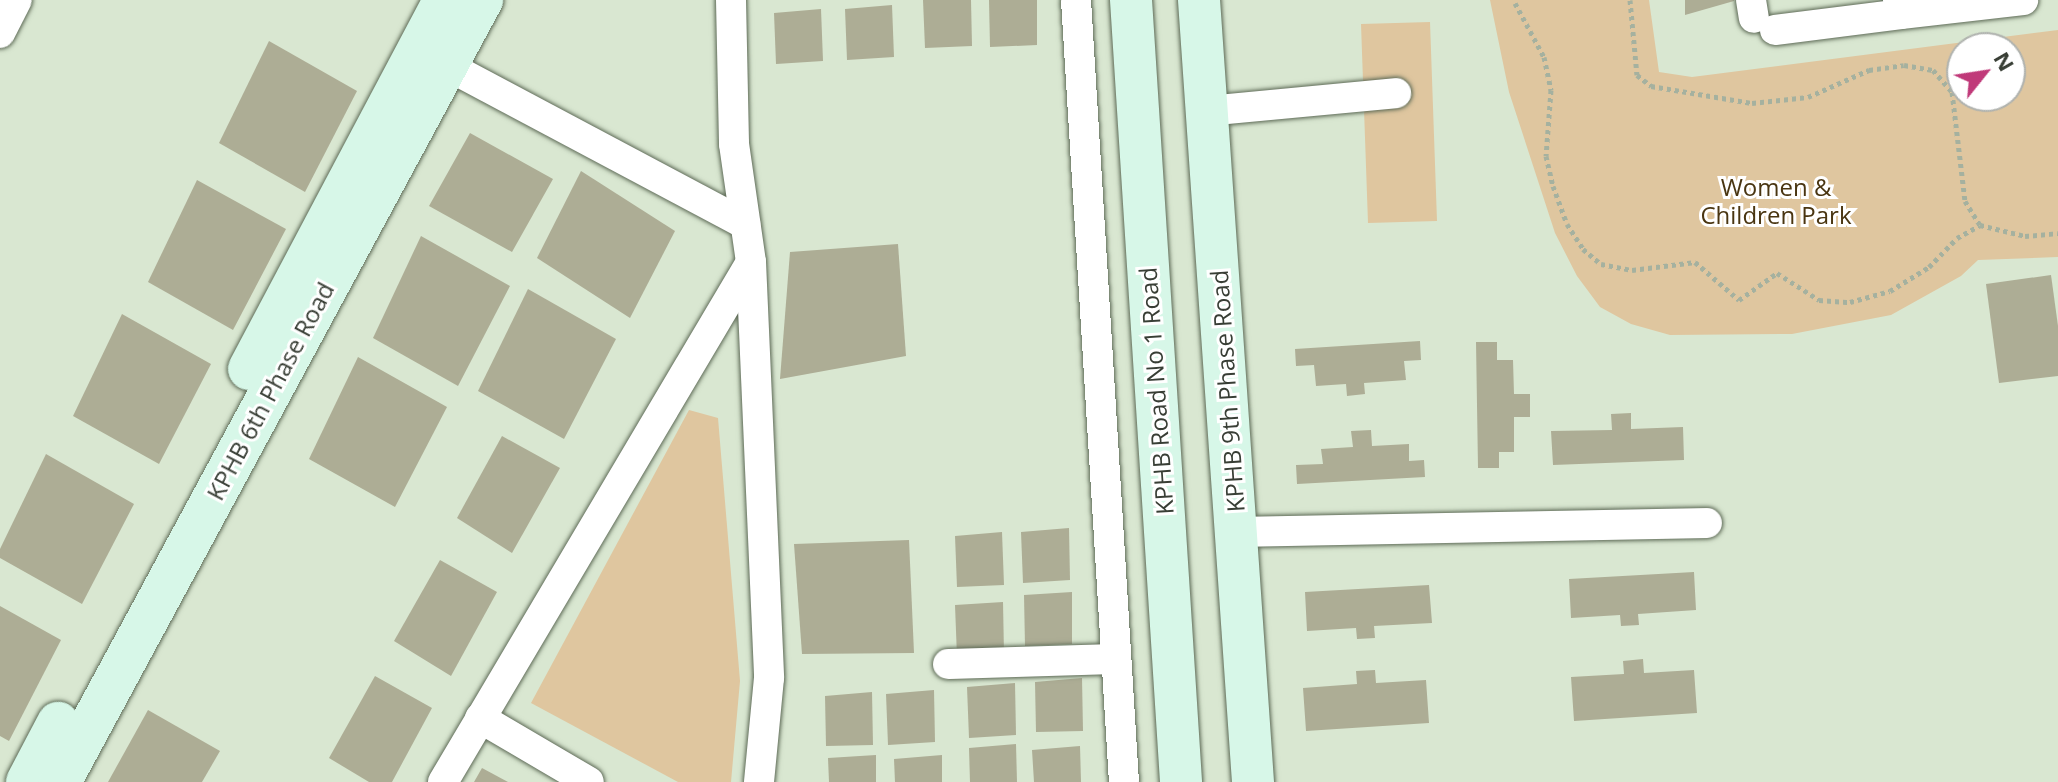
<!DOCTYPE html>
<html>
<head>
<meta charset="utf-8">
<style>
	body { margin:0 }
	#map { position:relative; width:2058px; height:782px; overflow:hidden; background:#d9e7d1; font-family:"Open Sans",sans-serif }
	div>[style] { position:absolute }
	[style*='--x'] { left:calc(var(--x)*1px); top:calc(var(--y)*1px); width:calc(var(--w)*1px); rotate:calc(var(--a)*1deg) }
	.green>* { inset:0; background:#dfc69f }
	.building>* { inset:0; background:#adad95 }
	.path>* { height:5px; margin-top:-2.5px; transform-origin:0; background:repeating-linear-gradient(90deg,#a5b19f 0 4px,transparent 0 8px) }
	.roads { filter:drop-shadow(0 0 2px #5e6b57) drop-shadow(0 0 2px #5e6b57) }
	.street>* { height:30px; margin:-15px; padding:0 15px; transform-origin:15px; border-radius:15px; background:#fff }
	.secondary>* { height:42px; margin:-21px; padding:0 21px; transform-origin:21px; border-radius:21px; background:#d7f7e8 }
	span { translate:-50% -50%; white-space:nowrap; text-align:center; line-height:1.15; -webkit-text-stroke:6px #fff; paint-order:stroke }
	.park-label { font-size:24px; color:#493511 }
	.street-label { font-size:24px; color:#383e35 }
	.north { position:absolute; left:1946px; top:32px; width:80px; height:80px; box-sizing:border-box; background:#fff; border:2px solid #afb2ae; border-radius:50%; rotate:60deg; font-size:22px; font-weight:700; line-height:32px; text-align:center; color:#383e35 }
	.north::after { content:''; display:block; margin:auto; width:28px; height:36px; background:#c03979; clip-path:polygon(50% 0,100% 100%,50% 72%,0 100%) }
</style>
</head>
<body>
<div id="map">
	<div class="green">
		<i style="clip-path:polygon(evenodd,1490px 0,1649px 0,1659px 72px,1692px 77px,2058px 30px,2058px 257px,1978px 260px,1961px 276px,1891px 315px,1792px 334px,1670px 335px,1631px 324px,1600px 307px,1577px 276px,1555px 233px,1509px 92px,1490px 0,1962px 48px,2010px 48px,2010px 96px,1962px 96px,1962px 48px)"></i>
		<i style="clip-path:polygon(1430px 22px,1437px 221px,1368px 223px,1361px 24px)"></i>
		<i style="clip-path:polygon(689px 410px,718px 418px,740px 681px,731px 782px,678px 782px,531px 703px)"></i>
	</div>
	<div class="building">
		<i style="clip-path:polygon(923px 0,971px 0,972px 46px,925px 48px)"></i>
		<i style="clip-path:polygon(989px 0,1037px 0,1037px 45px,990px 47px)"></i>
		<i style="clip-path:polygon(1685px 0,1734px 0,1734px 1px,1685px 15px)"></i>
		<i style="clip-path:polygon(892px 5px,894px 57px,847px 60px,845px 9px)"></i>
		<i style="clip-path:polygon(821px 9px,823px 61px,776px 64px,774px 13px)"></i>
		<i style="clip-path:polygon(269px 41px,357px 91px,305px 192px,219px 143px)"></i>
		<i style="clip-path:polygon(470px 133px,553px 179px,512px 252px,429px 206px)"></i>
		<i style="clip-path:polygon(581px 171px,675px 231px,630px 318px,537px 258px)"></i>
		<i style="clip-path:polygon(197px 180px,286px 229px,233px 330px,148px 282px)"></i>
		<i style="clip-path:polygon(421px 236px,510px 286px,458px 386px,373px 338px)"></i>
		<i style="clip-path:polygon(898px 244px,906px 356px,780px 379px,790px 252px)"></i>
		<i style="clip-path:polygon(2051px 275px,2058px 326px,2058px 376px,1999px 383px,1986px 284px)"></i>
		<i style="clip-path:polygon(528px 289px,616px 339px,564px 439px,478px 391px)"></i>
		<i style="clip-path:polygon(122px 314px,211px 364px,159px 464px,73px 416px)"></i>
		<i style="clip-path:polygon(1420px 341px,1421px 360px,1404px 361px,1406px 380px,1364px 383px,1365px 394px,1347px 396px,1346px 384px,1316px 386px,1314px 365px,1296px 366px,1295px 349px)"></i>
		<i style="clip-path:polygon(1476px 342px,1497px 342px,1497px 360px,1513px 360px,1514px 394px,1530px 394px,1530px 417px,1514px 417px,1514px 452px,1499px 452px,1499px 468px,1478px 468px)"></i>
		<i style="clip-path:polygon(358px 357px,447px 407px,395px 507px,309px 459px)"></i>
		<i style="clip-path:polygon(1631px 413px,1631px 429px,1683px 427px,1684px 460px,1553px 465px,1551px 431px,1612px 430px,1611px 414px)"></i>
		<i style="clip-path:polygon(1371px 430px,1372px 446px,1409px 444px,1409px 461px,1424px 460px,1425px 477px,1297px 484px,1296px 465px,1323px 464px,1321px 449px,1353px 447px,1351px 431px)"></i>
		<i style="clip-path:polygon(502px 436px,560px 468px,512px 553px,457px 518px)"></i>
		<i style="clip-path:polygon(46px 454px,134px 504px,82px 604px,0 558px,0 549px)"></i>
		<i style="clip-path:polygon(1069px 528px,1070px 580px,1023px 583px,1021px 532px)"></i>
		<i style="clip-path:polygon(1002px 532px,1004px 585px,957px 587px,955px 536px)"></i>
		<i style="clip-path:polygon(909px 540px,914px 653px,802px 654px,794px 544px)"></i>
		<i style="clip-path:polygon(440px 560px,497px 592px,451px 676px,394px 641px)"></i>
		<i style="clip-path:polygon(1694px 572px,1696px 610px,1638px 614px,1639px 625px,1621px 626px,1620px 615px,1571px 618px,1569px 579px)"></i>
		<i style="clip-path:polygon(1429px 585px,1432px 623px,1374px 626px,1375px 638px,1357px 639px,1356px 628px,1307px 631px,1305px 592px)"></i>
		<i style="clip-path:polygon(1072px 592px,1072px 644px,1025px 646px,1024px 595px)"></i>
		<i style="clip-path:polygon(1003px 602px,1004px 654px,957px 657px,955px 605px)"></i>
		<i style="clip-path:polygon(0 606px,61px 640px,9px 741px,0 736px)"></i>
		<i style="clip-path:polygon(1643px 659px,1644px 673px,1694px 670px,1697px 713px,1574px 721px,1571px 677px,1624px 674px,1623px 661px)"></i>
		<i style="clip-path:polygon(1375px 670px,1376px 683px,1426px 680px,1429px 723px,1306px 731px,1303px 688px,1357px 684px,1356px 671px)"></i>
		<i style="clip-path:polygon(375px 676px,432px 708px,392px 782px,369px 782px,329px 758px)"></i>
		<i style="clip-path:polygon(1082px 678px,1083px 731px,1036px 732px,1035px 682px)"></i>
		<i style="clip-path:polygon(1015px 683px,1016px 735px,969px 738px,967px 687px)"></i>
		<i style="clip-path:polygon(934px 690px,935px 742px,888px 745px,886px 694px)"></i>
		<i style="clip-path:polygon(872px 692px,873px 745px,826px 746px,825px 696px)"></i>
		<i style="clip-path:polygon(148px 710px,220px 751px,202px 782px,108px 782px)"></i>
		<i style="clip-path:polygon(1016px 744px,1017px 782px,970px 782px,969px 748px)"></i>
		<i style="clip-path:polygon(1080px 746px,1081px 782px,1034px 782px,1032px 750px)"></i>
		<i style="clip-path:polygon(876px 755px,876px 782px,829px 782px,828px 758px)"></i>
		<i style="clip-path:polygon(942px 755px,942px 782px,895px 782px,894px 759px)"></i>
		<i style="clip-path:polygon(482px 768px,508px 782px,474px 782px)"></i>
	</div>
	<div class="path">
		<i style="--x:1630;--y:0;--w:75;--a:84.7"></i>
		<i style="--x:1637;--y:75;--w:18;--a:38"></i>
		<i style="--x:1651;--y:86;--w:102;--a:9.6"></i>
		<i style="--x:1752;--y:103;--w:56;--a:-6.1"></i>
		<i style="--x:1808;--y:97;--w:67;--a:-23.9"></i>
		<i style="--x:1869;--y:70;--w:35;--a:-8"></i>
		<i style="--x:1904;--y:65;--w:29;--a:10"></i>
		<i style="--x:1933;--y:70;--w:29;--a:49"></i>
		<i style="--x:1952;--y:92;--w:110;--a:83.2"></i>
		<i style="--x:1965;--y:201;--w:28;--a:58"></i>
		<i style="--x:1980;--y:225;--w:46;--a:13.7"></i>
		<i style="--x:2025;--y:236;--w:33;--a:-5"></i>
		<i style="--x:1515;--y:3;--w:61;--a:61.8"></i>
		<i style="--x:1544;--y:57;--w:34;--a:78"></i>
		<i style="--x:1551;--y:90;--w:66;--a:94.3"></i>
		<i style="--x:1546;--y:156;--w:31;--a:77"></i>
		<i style="--x:1553;--y:186;--w:40;--a:69.8"></i>
		<i style="--x:1567;--y:224;--w:30;--a:57"></i>
		<i style="--x:1583;--y:249;--w:23;--a:40"></i>
		<i style="--x:1601;--y:264;--w:32;--a:11"></i>
		<i style="--x:1632;--y:270;--w:64;--a:-7.2"></i>
		<i style="--x:1695;--y:262;--w:58;--a:40.8"></i>
		<i style="--x:1739;--y:300;--w:47;--a:-35.4"></i>
		<i style="--x:1777;--y:273;--w:50;--a:32.7"></i>
		<i style="--x:1819;--y:300;--w:31;--a:4"></i>
		<i style="--x:1850;--y:302;--w:41;--a:-15.4"></i>
		<i style="--x:1890;--y:291;--w:46;--a:-31.6"></i>
		<i style="--x:1929;--y:267;--w:40;--a:-46"></i>
		<i style="--x:1957;--y:238;--w:26;--a:-29"></i>
	</div>
	<div class="roads">
		<div class="street">
			<i style="--x:731;--y:0;--w:144;--a:88.8"></i>
			<i style="--x:734;--y:144;--w:119;--a:81.8"></i>
			<i style="--x:751;--y:262;--w:416;--a:87.5"></i>
			<i style="--x:769;--y:678;--w:104;--a:95.5"></i>
			<i style="--x:1076;--y:0;--w:783;--a:86.49"></i>
			<i style="--x:1751;--y:0;--w:18;--a:81"></i>
			<i style="--x:1898;--y:0;--w:14;--a:78"></i>
			<i style="--x:1901;--y:14;--w:123;--a:-6.5"></i>
			<i style="--x:1775;--y:30;--w:127;--a:-7.2"></i>
			<i style="--x:0;--y:33;--w:37;--a:-63"></i>
			<i style="--x:446;--y:65;--w:339;--a:28"></i>
			<i style="--x:1207;--y:111;--w:190;--a:-5.4"></i>
			<i style="--x:1237;--y:532;--w:470;--a:-1.1"></i>
			<i style="--x:948;--y:664;--w:168;--a:-1.7"></i>
			<i style="--x:480;--y:718;--w:126;--a:30.4"></i>
			<i style="--x:443;--y:782;--w:604;--a:-59.36"></i>
		</div>
		<div class="secondary">
			<i style="--x:1131;--y:0;--w:784;--a:86.34"></i>
			<i style="--x:1199;--y:0;--w:784;--a:86.05"></i>
			<i style="--x:249;--y:369;--w:417;--a:-62.1"></i>
			<i style="--x:27;--y:782;--w:67;--a:-62.3"></i>
			<i style="--x:60;--y:782;--w:889;--a:-61.65"></i>
		</div>
	</div>
	<div class="park-label">
		<span style="left:1776px;top:201px">Women &amp;<br>Children Park</span>
	</div>
	<div class="street-label">
		<span style="left:270px;top:391px;rotate:-62deg">KPHB 6th Phase Road</span>
		<span style="left:1156px;top:391px;rotate:-94deg">KPHB Road No 1 Road</span>
		<span style="left:1227px;top:391px;rotate:-94deg">KPHB 9th Phase Road</span>
	</div>
	<div class="north">N</div>
</div>
</body>
</html>
